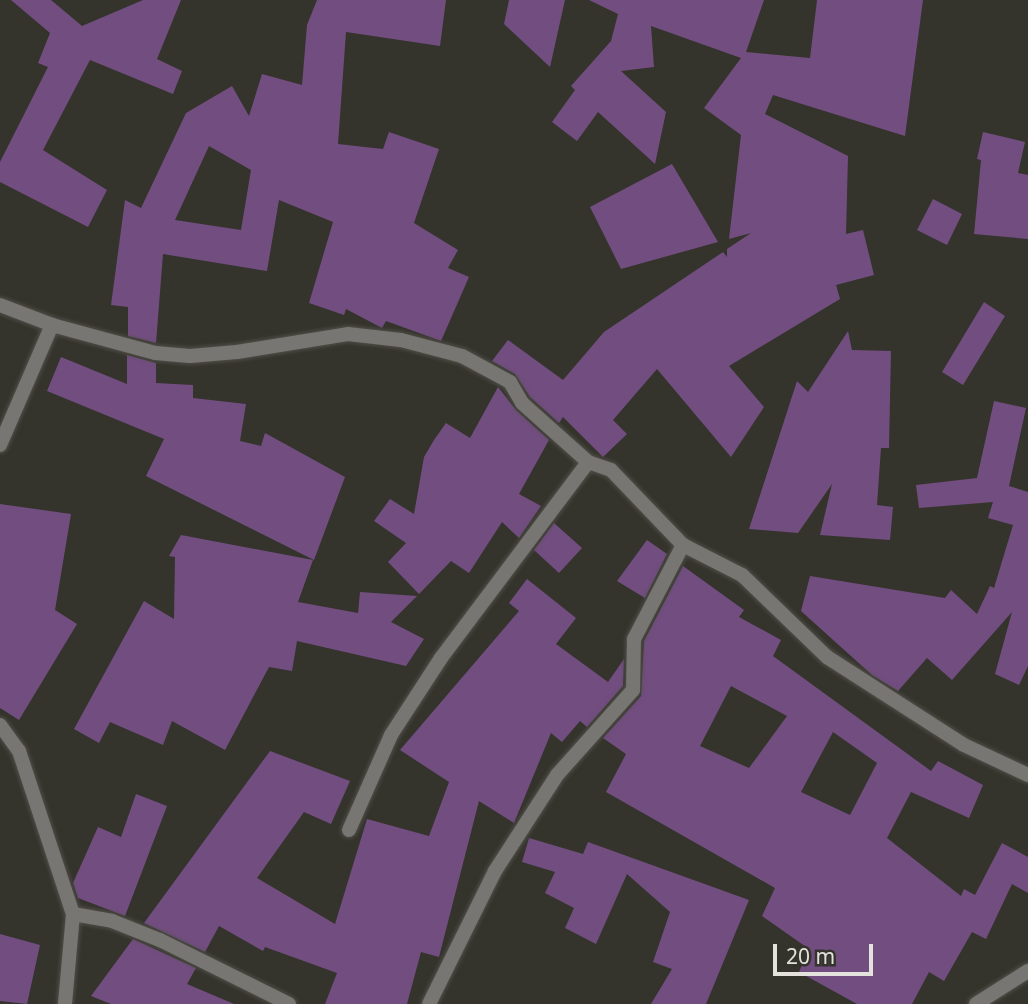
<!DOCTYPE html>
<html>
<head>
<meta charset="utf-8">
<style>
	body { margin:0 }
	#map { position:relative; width:1028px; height:1004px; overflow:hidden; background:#34332c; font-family:"Noto Sans",sans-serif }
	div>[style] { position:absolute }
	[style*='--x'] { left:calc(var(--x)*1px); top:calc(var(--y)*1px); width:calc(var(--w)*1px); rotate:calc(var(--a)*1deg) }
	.building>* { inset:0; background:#724e80 }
	.roads { filter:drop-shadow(0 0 2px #504f48) drop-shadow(0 0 2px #504f48) }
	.street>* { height:14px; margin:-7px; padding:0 7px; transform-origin:7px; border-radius:7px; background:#787673 }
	span { translate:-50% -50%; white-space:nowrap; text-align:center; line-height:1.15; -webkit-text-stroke:5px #34332c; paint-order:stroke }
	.scale { position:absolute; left:773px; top:944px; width:100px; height:32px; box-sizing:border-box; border:4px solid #e3e2dd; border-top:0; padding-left:9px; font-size:21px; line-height:24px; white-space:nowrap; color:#e3e2dd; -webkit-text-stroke:5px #34332c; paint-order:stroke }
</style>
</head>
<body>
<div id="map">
	<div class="building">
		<i style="clip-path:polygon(11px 0,51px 0,82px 26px,143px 0,181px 0,157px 59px,182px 71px,173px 94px,90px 60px,43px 150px,107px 190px,88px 227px,0 182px,0 162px,48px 67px,38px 63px,50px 33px)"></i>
		<i style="clip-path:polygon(evenodd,317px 0,446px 0,440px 46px,346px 32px,338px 144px,383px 149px,389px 132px,439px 149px,414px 223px,458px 250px,448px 268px,469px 277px,441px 341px,386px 321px,382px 328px,346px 309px,344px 315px,309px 303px,333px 222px,279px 200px,267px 271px,163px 254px,156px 343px,128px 336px,128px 307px,111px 305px,125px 200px,141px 208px,186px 113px,232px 86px,249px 116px,262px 74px,302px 85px,307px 25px,317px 0,209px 146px,251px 170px,241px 230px,175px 220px,209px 146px)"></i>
		<i style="clip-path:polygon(509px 0,565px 0,550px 67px,504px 24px)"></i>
		<i style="clip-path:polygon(589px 0,764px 0,746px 52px,810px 58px,817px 0,923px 0,905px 136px,773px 95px,765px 114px,848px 156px,846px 234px,863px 230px,874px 275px,836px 285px,840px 299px,729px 366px,764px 407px,731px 457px,657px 369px,613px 420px,627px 434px,603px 457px,563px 417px,559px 423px,530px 397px,515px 374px,492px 361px,508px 340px,563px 380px,604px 332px,723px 252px,727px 257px,727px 249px,751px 233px,729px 239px,741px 135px,704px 108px,741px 58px,651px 26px,654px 67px,621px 71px,666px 112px,655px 164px,598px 112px,577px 141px,552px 122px,575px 90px,571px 86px,611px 41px,618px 14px)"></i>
		<i style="clip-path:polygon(983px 132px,1025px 142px,1018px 173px,1028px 175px,1028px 239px,974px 234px,981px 160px,977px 159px)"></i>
		<i style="clip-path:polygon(672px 164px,718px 242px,621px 269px,590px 207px)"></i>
		<i style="clip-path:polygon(933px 199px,962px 214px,947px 245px,917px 230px)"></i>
		<i style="clip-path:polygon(984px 302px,1005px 316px,963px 385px,942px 372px)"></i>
		<i style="clip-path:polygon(848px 331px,852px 350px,891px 351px,889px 448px,881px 448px,877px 505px,893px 507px,890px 540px,820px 535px,832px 484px,798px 533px,749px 529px,797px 381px,808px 392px)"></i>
		<i style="clip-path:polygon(127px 355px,156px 363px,156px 383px,193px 385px,193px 398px,246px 404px,240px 441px,261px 446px,265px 433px,345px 477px,314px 560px,146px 476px,164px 439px,47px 391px,61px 357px,127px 384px)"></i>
		<i style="clip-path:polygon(498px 387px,516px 410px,549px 440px,519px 494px,541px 506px,519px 538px,502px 522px,469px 573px,451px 561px,419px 594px,388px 562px,406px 543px,374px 521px,390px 499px,414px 514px,424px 457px,434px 440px,446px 423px,470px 438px)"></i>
		<i style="clip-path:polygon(994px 401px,1026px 408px,1009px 486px,1028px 492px,1028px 666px,1019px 685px,995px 674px,1012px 612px,952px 680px,927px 658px,898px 691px,872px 675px,801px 611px,810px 576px,945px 598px,951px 590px,977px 614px,990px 586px,994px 588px,1013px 525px,988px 518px,993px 502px,919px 508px,916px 485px,977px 478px)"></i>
		<i style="clip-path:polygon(0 504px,71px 514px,55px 610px,77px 624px,19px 720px,0 708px)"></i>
		<i style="clip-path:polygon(554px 523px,582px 548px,559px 573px,534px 550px)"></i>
		<i style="clip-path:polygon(181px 535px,313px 560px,298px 602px,358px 613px,360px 592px,417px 596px,391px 622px,424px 639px,406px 666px,297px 641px,292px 671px,269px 667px,225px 750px,172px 721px,163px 745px,110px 722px,99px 743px,74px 729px,144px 601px,174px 619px,175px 557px,169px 556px)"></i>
		<i style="clip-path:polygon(647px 540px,667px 554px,645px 598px,617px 581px)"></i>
		<i style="clip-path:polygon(evenodd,683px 566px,744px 610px,739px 617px,781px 640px,773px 656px,931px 771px,938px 761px,983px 785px,969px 818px,911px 792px,887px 838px,961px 896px,964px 889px,975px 895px,1002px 843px,1028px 857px,1028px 893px,1012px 884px,986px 939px,972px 932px,944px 981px,929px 972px,912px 1004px,857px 1004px,799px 972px,809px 949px,762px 916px,775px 888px,606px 792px,626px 754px,603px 738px,641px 696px,644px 641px,683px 566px,731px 686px,787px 716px,749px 768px,700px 746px,731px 686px,683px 566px,833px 732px,877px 763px,850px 815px,801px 792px,833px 732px)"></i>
		<i style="clip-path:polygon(527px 579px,576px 618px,556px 644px,608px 682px,624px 659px,623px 686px,587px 727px,580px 721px,562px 742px,551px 733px,514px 823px,479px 801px,439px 957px,421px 952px,407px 1004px,325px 1004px,337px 973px,265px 947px,263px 951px,219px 926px,205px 952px,144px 923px,270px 751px,350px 781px,331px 824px,304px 812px,257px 878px,335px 924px,367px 819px,429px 836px,449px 782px,400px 750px,519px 611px,509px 603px)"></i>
		<i style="clip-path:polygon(136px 794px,167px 806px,125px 916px,78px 898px,73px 883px,98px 827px,121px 837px)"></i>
		<i style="clip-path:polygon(529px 838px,583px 854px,588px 842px,749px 900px,706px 1004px,651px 1004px,672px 969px,653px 962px,670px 912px,627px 874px,596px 944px,565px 928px,574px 908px,545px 893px,555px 872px,522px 862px)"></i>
		<i style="clip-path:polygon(0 934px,40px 945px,27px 1004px,0 1001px)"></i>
		<i style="clip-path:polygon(133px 939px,196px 968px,187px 984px,234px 1004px,111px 1004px,91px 996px)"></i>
	</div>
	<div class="roads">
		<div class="street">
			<i style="--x:0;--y:305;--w:56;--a:21"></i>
			<i style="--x:52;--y:325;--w:107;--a:15.2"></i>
			<i style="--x:155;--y:353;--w:35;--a:5"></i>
			<i style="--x:190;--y:356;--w:47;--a:-4.9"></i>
			<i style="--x:237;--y:352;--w:112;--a:-9.2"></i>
			<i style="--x:348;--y:334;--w:53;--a:6.5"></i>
			<i style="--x:401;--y:340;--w:63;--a:14.7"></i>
			<i style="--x:462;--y:356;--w:55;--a:28.4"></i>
			<i style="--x:510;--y:382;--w:24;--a:60"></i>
			<i style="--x:522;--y:403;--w:89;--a:41.8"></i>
			<i style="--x:588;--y:462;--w:24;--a:19"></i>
			<i style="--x:611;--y:470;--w:104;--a:46.2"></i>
			<i style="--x:683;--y:545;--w:66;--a:27"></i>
			<i style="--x:742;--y:575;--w:118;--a:44"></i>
			<i style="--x:827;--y:657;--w:163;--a:32.7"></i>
			<i style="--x:964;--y:745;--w:71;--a:25.1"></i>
			<i style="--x:0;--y:445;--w:131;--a:-66.6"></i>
			<i style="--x:0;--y:725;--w:32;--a:54"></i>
			<i style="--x:19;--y:751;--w:172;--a:71.7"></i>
			<i style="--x:73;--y:914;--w:90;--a:95.1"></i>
			<i style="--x:349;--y:830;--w:104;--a:-66.1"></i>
			<i style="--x:391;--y:735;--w:92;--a:-57"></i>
			<i style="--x:441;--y:658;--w:245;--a:-53.1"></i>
			<i style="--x:73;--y:914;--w:40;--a:10"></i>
			<i style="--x:112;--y:921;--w:52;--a:21.6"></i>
			<i style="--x:160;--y:940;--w:144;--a:26.4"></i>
			<i style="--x:429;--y:1004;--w:148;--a:-63.6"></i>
			<i style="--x:495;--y:871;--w:114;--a:-57.1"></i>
			<i style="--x:557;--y:775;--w:114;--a:-48.2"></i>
			<i style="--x:633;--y:690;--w:51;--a:-88.9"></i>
			<i style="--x:634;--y:639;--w:106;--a:-62.5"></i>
			<i style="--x:976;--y:1004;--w:62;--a:-32.4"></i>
		</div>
	</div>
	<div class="scale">20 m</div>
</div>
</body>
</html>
